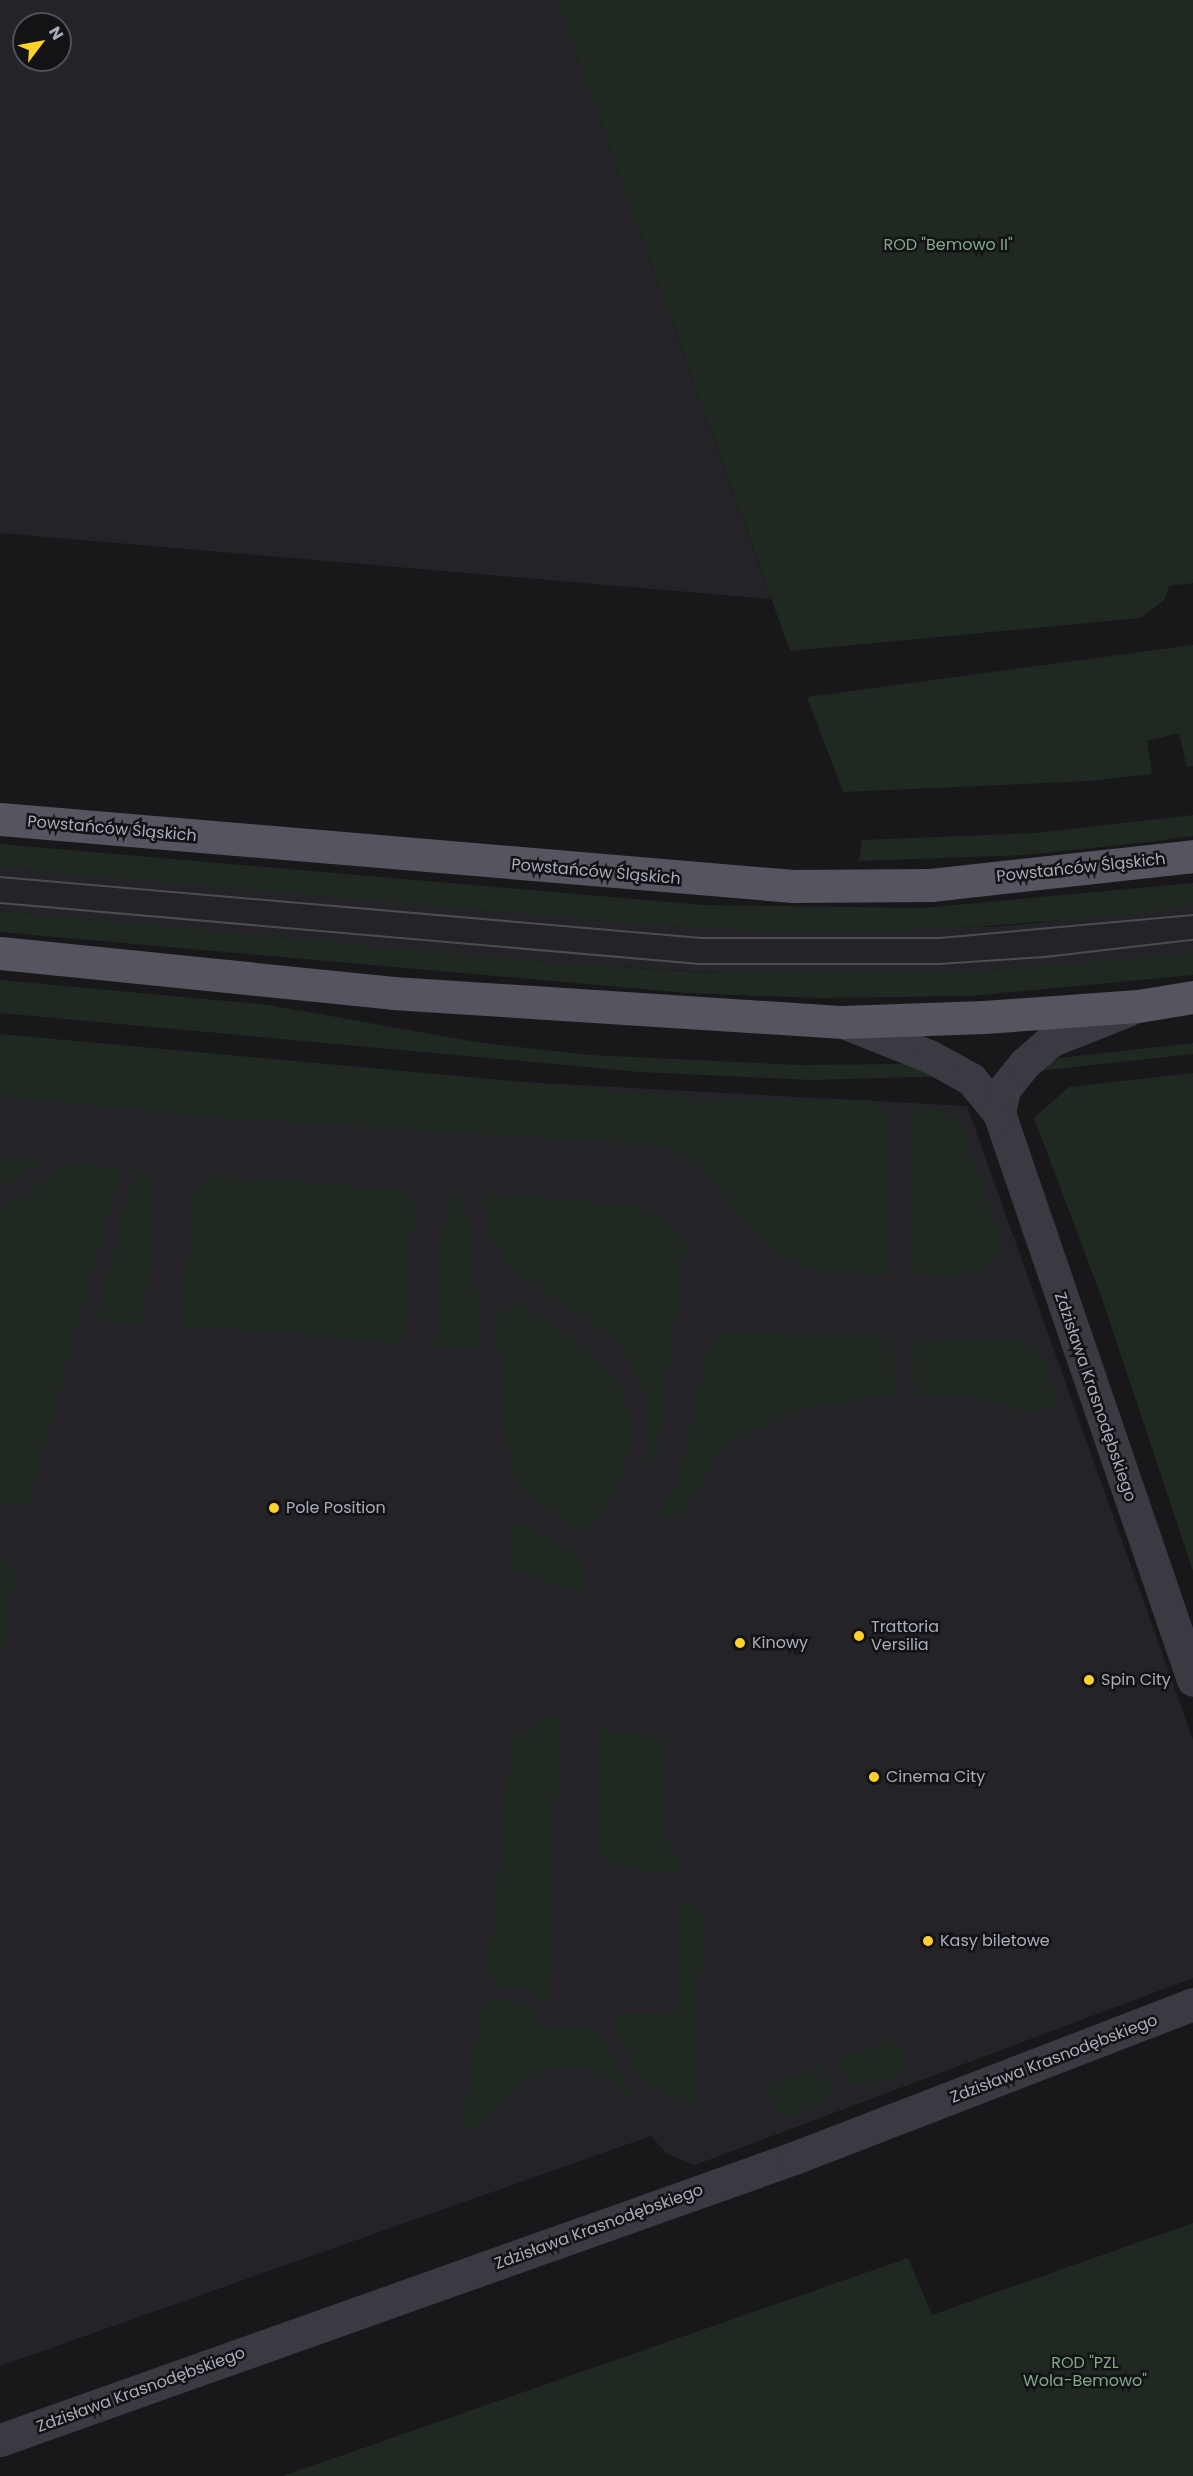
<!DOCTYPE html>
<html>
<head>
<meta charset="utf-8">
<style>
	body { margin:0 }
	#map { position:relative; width:1193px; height:2476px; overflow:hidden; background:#18181a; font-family:Poppins,sans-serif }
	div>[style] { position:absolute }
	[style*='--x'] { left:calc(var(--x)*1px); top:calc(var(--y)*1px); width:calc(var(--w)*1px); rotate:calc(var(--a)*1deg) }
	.built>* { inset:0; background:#242428 }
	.green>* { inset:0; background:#1f2922 }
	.minor>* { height:33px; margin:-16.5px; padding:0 16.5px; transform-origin:16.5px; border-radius:16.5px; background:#3a3b42 }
	.major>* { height:33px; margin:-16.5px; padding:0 16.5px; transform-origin:16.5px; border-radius:16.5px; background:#54555f }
	.tram>* { height:1.5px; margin:-0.75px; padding:0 0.75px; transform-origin:0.75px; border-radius:0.75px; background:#4b4c55 }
	.dots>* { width:16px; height:16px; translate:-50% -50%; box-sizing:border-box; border:3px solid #131315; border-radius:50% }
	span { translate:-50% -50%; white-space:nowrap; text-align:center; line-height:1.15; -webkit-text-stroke:5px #131315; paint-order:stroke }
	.park-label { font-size:16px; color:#7ea886 }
	.street-label { font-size:16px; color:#a9acbb }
	.poi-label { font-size:16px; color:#a9acbb }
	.left { translate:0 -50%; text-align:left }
	.north { position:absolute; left:12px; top:12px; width:60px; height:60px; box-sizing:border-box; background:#131315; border:2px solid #4f5057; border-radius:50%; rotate:58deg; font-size:16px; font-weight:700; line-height:24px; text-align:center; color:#a9acbb }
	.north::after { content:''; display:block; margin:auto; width:21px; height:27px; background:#ffd22b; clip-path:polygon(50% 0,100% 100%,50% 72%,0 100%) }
</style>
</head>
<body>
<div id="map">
	<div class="built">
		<i style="clip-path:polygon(evenodd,0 0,557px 0,771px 599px,0 533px,0 0,24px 24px,60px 24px,60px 60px,24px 60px,24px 24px)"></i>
		<i style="clip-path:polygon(0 868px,650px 925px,804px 933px,1009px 926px,1193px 905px,1193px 953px,954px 973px,773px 976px,556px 963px,0 911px)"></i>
		<i style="clip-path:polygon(0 1054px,967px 1106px,1193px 1740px,1193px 1978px,695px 2165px,667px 2154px,651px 2136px,0 2366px)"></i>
	</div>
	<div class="green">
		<i style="clip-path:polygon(557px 0,1193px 0,1193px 583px,1169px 586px,1164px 600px,1141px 618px,790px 651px)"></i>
		<i style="clip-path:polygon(1193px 645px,1193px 766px,1187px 767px,1179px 733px,1147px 741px,1152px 774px,1088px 781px,843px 792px,807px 697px)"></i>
		<i style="clip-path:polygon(1193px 815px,1193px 836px,1158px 841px,1025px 855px,859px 861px,862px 840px,1036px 833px)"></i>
		<i style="clip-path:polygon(0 844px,703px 905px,922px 908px,1193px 883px,1193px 905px,1131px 915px,944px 929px,804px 933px,650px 925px,0 868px)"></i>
		<i style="clip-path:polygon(0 911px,556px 963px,714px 973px,954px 973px,1193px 953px,1193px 975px,970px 996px,818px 998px,687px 993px,0 932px)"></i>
		<i style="clip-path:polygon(0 980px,269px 1005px,475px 1042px,590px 1055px,800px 1065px,909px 1064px,949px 1076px,812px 1080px,640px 1072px,0 1013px)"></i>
		<i style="clip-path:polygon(0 1034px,708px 1099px,870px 1100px,888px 1115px,891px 1275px,818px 1272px,778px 1256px,696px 1166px,664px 1149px,639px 1144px,221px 1118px,0 1096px)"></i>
		<i style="clip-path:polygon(1193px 1043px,1193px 1054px,1038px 1071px,1059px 1058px)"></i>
		<i style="clip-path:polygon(1193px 1073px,1193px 1571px,1100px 1293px,1034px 1118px,1069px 1087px)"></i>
		<i style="clip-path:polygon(930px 1105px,958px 1117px,1005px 1250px,981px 1271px,954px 1276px,914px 1274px,910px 1115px)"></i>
		<i style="clip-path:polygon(0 1158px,44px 1161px,0 1188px)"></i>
		<i style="clip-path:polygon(69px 1164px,118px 1168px,116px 1187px,27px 1507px,0 1504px,0 1208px)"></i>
		<i style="clip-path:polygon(134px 1171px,152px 1176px,155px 1191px,144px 1325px,96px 1320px)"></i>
		<i style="clip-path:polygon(207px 1176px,405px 1189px,413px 1201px,414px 1214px,402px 1345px,288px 1332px,182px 1327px,193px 1197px)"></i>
		<i style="clip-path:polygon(453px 1194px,464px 1194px,482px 1337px,477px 1338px,478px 1350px,434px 1348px,445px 1216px)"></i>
		<i style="clip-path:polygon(488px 1194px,628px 1204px,653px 1212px,681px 1238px,686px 1247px,656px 1451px,645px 1473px,651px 1417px,639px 1378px,621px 1347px,600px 1329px,520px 1277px,487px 1236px,482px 1202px)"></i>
		<i style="clip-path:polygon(521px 1303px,590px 1350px,623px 1391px,629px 1417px,628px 1451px,619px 1483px,596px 1523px,580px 1531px,522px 1491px,510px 1467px,495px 1314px)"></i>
		<i style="clip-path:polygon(724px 1332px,892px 1338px,893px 1394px,808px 1408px,740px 1436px,713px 1458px,699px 1489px,679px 1516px,659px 1515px,680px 1476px,707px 1348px)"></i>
		<i style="clip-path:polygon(914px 1337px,1026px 1342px,1037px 1348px,1043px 1358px,1057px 1403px,1033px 1415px,966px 1396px,915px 1395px)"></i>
		<i style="clip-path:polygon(523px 1523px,574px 1554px,586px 1576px,580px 1594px,514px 1569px,512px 1529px)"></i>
		<i style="clip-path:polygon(0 1553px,16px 1569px,0 1662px)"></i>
		<i style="clip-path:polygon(547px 1714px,560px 1717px,547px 2005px,533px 1991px,498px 1986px,488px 1974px,512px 1741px)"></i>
		<i style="clip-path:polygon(595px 1726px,665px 1741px,663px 1813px,669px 1845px,680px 1867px,677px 1875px,624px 1869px,608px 1860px,599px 1848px,595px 1832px)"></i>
		<i style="clip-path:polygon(682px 1901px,694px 1901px,703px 1913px,695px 2097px,689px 2108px,640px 2079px,609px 2014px,676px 2014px,677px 1907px)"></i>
		<i style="clip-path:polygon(494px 2001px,525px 2002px,540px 2023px,551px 2027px,591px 2026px,601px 2033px,633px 2101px,606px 2077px,578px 2065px,550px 2069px,522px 2083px,482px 2122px,459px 2137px,482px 2009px)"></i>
		<i style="clip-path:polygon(895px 2039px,904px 2061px,895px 2077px,866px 2088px,849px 2084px,838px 2058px)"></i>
		<i style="clip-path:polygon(823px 2065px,833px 2088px,821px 2104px,795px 2116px,775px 2111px,766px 2085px)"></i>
		<i style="clip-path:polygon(1193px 2223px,1193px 2476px,283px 2476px,908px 2258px,932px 2315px)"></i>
	</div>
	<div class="minor">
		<i style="--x:843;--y:1022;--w:92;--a:21.6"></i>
		<i style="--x:929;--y:1056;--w:48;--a:28.7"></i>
		<i style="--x:971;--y:1079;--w:44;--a:50.5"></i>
		<i style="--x:999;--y:1113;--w:599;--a:71.11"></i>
		<i style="--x:999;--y:1113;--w:25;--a:-78"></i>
		<i style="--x:1004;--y:1089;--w:32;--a:-51"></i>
		<i style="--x:1024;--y:1064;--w:35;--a:-41"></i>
		<i style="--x:1050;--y:1041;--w:84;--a:-21.7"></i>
		<i style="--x:0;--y:2440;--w:843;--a:-19.55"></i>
		<i style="--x:794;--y:2158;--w:428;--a:-21.1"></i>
	</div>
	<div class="major">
		<i style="--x:0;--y:819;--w:796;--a:4.83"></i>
		<i style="--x:793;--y:886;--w:138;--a:-0.4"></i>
		<i style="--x:931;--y:885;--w:264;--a:-6.3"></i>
		<i style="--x:0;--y:953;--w:395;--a:5.8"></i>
		<i style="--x:393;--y:993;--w:451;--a:3.7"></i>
		<i style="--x:843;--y:1022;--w:141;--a:-2"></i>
		<i style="--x:984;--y:1017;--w:154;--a:-4.1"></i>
		<i style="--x:1138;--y:1006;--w:56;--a:-9.3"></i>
	</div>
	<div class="tram">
		<i style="--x:0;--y:877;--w:704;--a:4.97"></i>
		<i style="--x:701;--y:938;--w:239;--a:0"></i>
		<i style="--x:940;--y:938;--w:254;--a:-5.2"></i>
		<i style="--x:0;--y:903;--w:702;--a:4.99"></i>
		<i style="--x:699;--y:964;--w:240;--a:0"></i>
		<i style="--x:939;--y:964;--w:106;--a:-3.8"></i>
		<i style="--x:1045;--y:957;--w:149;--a:-6.6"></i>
	</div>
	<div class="dots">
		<i style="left:274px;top:1508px;background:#ffd22b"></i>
		<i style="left:859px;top:1636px;background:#ffd22b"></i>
		<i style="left:740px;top:1643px;background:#ffd22b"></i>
		<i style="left:1089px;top:1680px;background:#ffd22b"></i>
		<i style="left:874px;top:1777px;background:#ffd22b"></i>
		<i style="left:928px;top:1941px;background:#ffd22b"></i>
	</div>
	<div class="park-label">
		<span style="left:948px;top:245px">ROD "Bemowo II"</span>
		<span style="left:1085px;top:2372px">ROD "PZL<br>Wola-Bemowo"</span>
	</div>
	<div class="street-label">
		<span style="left:112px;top:829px;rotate:5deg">Powstańców Śląskich</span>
		<span style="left:1081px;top:868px;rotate:-6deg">Powstańców Śląskich</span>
		<span style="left:596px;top:872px;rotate:5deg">Powstańców Śląskich</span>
		<span style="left:1095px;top:1397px;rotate:71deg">Zdzisława Krasnodębskiego</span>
		<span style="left:1054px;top:2059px;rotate:-21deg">Zdzisława Krasnodębskiego</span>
		<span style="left:599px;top:2227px;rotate:-20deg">Zdzisława Krasnodębskiego</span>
		<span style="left:141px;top:2390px;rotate:-20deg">Zdzisława Krasnodębskiego</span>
	</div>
	<div class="poi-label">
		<span class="left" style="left:286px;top:1508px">Pole Position</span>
		<span class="left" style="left:871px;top:1636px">Trattoria<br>Versilia</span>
		<span class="left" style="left:752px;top:1643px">Kinowy</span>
		<span class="left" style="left:1101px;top:1680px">Spin City</span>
		<span class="left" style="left:886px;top:1777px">Cinema City</span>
		<span class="left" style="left:940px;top:1941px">Kasy biletowe</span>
	</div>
	<div class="north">N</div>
</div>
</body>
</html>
